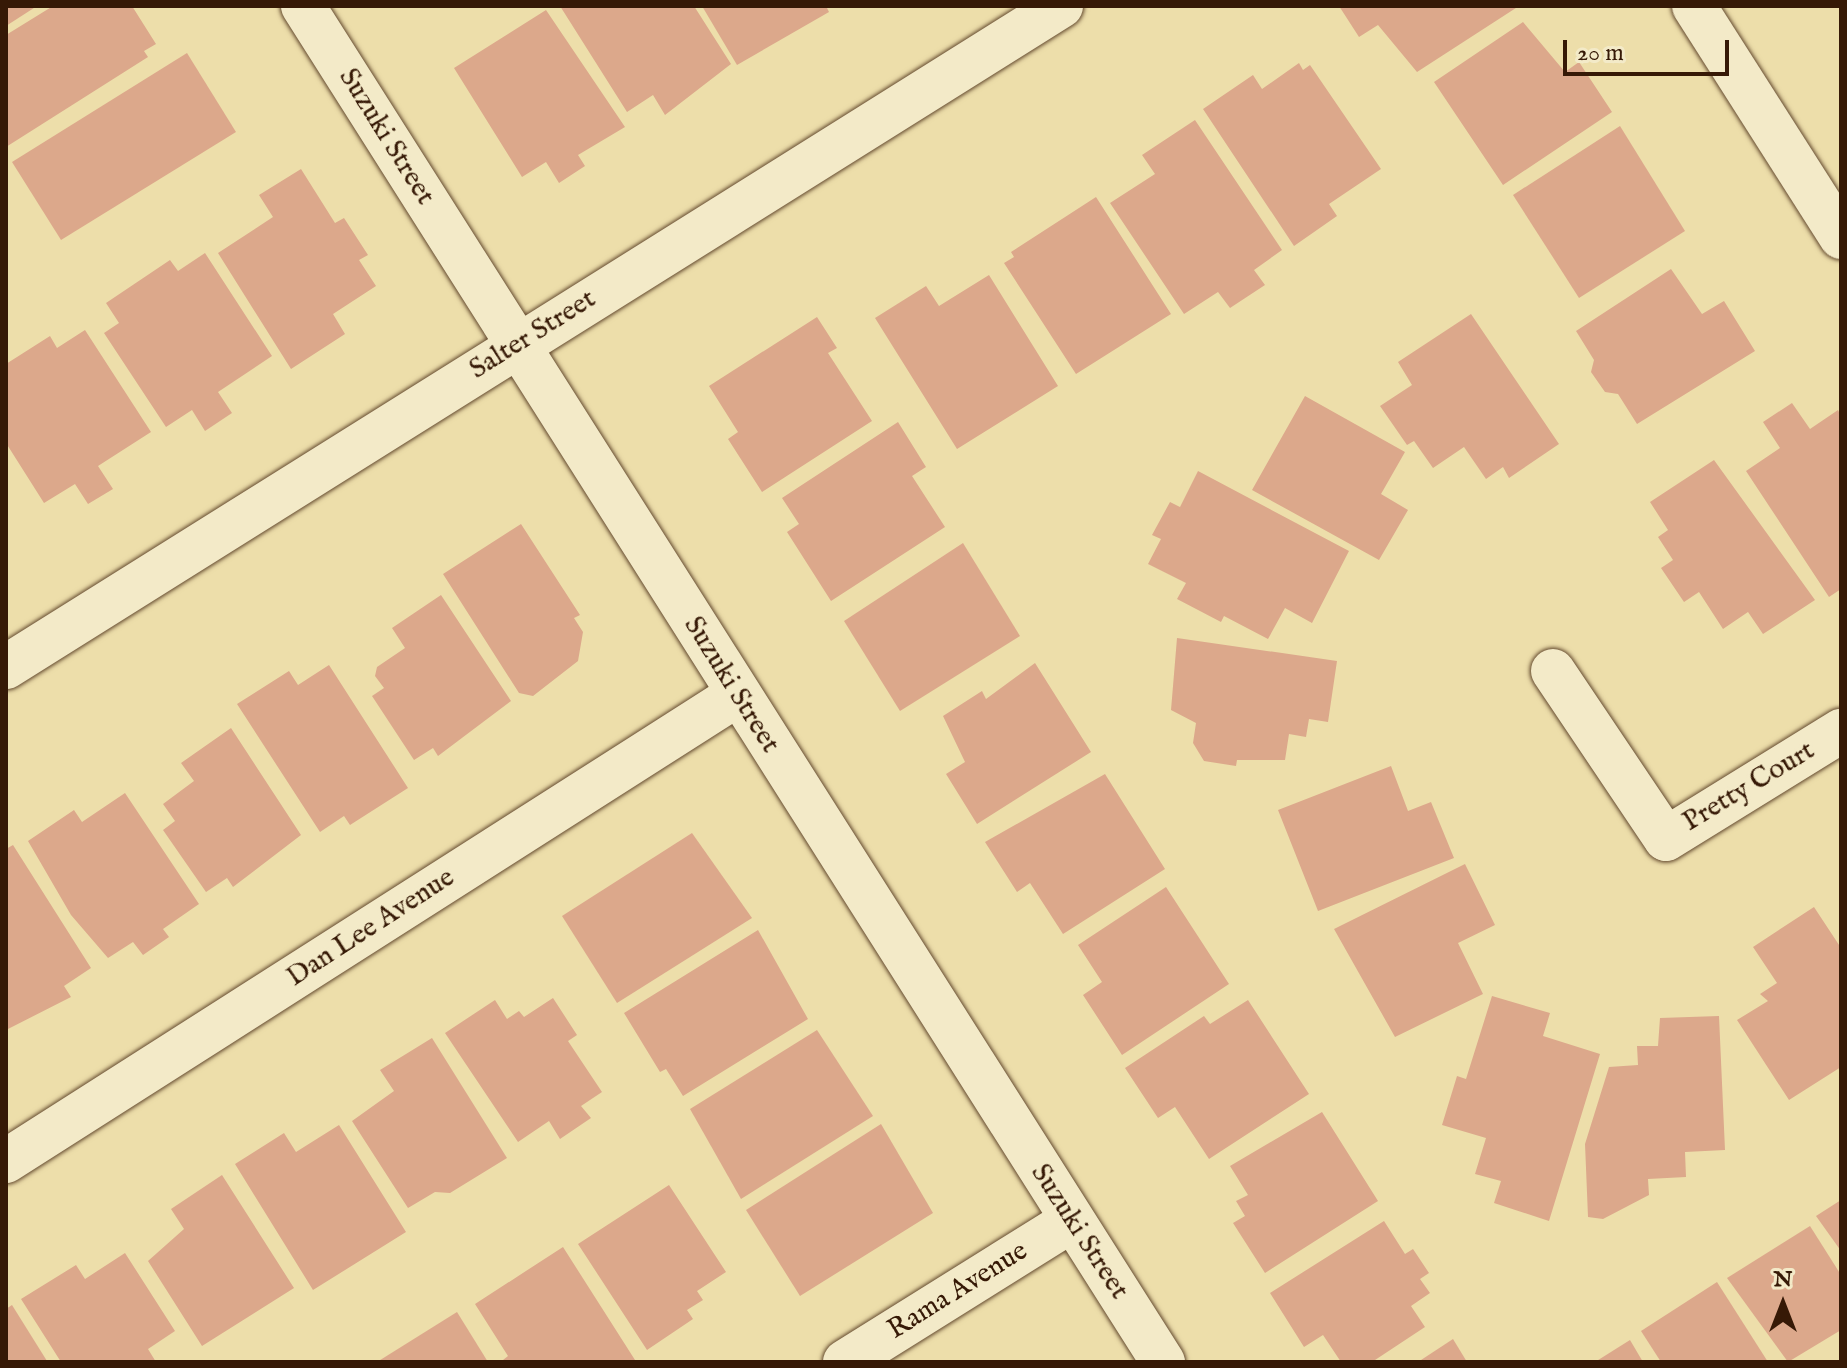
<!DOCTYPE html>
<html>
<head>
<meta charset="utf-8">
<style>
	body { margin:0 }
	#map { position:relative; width:1847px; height:1368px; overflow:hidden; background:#eddeaa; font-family:"IM FELL English",serif }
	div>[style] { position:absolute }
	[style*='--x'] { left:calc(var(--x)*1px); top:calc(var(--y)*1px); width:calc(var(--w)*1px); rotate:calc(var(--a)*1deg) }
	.building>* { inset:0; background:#dca88b }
	.roads { filter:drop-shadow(0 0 2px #644a2f) drop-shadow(0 0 2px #644a2f) }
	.street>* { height:44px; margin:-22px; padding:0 22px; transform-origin:22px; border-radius:22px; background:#f3eac8 }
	span { translate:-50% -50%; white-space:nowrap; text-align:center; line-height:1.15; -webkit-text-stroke:6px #f3eac8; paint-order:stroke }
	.street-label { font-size:28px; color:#361906 }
	.frame { position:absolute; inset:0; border:8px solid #361906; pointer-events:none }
	.north { position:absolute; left:1743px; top:1264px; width:80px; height:80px; -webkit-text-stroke:6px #f3eac8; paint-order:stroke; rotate:0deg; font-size:22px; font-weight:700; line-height:32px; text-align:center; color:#361906 }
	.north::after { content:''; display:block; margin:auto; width:28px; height:36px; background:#361906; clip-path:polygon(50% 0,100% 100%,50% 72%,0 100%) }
	.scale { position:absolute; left:1563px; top:40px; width:166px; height:36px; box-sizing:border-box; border:4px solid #361906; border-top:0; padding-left:10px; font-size:24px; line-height:28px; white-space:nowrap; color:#361906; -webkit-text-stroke:6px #f3eac8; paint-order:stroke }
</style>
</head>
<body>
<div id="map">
	<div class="building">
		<i style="clip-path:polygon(6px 6px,37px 6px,6px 26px)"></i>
		<i style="clip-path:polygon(53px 6px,132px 6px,156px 44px,144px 51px,148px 57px,6px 147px,6px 35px)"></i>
		<i style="clip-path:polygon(560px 6px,694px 6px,731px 64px,665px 115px,653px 95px,627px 112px)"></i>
		<i style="clip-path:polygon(702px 6px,826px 6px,829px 12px,737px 65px)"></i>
		<i style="clip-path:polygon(1339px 6px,1519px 6px,1417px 72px,1378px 25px,1359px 37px)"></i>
		<i style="clip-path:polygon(546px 10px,625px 127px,578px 155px,585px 166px,559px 183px,546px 162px,522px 177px,454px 68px)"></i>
		<i style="clip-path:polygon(1523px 22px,1565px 72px,1579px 62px,1612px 112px,1503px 185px,1434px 82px)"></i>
		<i style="clip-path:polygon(187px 53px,236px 132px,61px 240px,12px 162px)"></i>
		<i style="clip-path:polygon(1299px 63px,1303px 70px,1310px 65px,1381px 169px,1329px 204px,1337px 216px,1294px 246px,1203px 109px,1253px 75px,1262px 89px)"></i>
		<i style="clip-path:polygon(1195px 120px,1282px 250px,1254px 270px,1265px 285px,1230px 308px,1218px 292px,1184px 314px,1110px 203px,1155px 174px,1142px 155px)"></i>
		<i style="clip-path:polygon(1620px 126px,1685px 231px,1579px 298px,1513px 195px)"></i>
		<i style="clip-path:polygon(301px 169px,335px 223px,344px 218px,368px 255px,359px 260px,376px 286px,333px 314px,345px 334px,291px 369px,218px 253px,273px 217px,259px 195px)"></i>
		<i style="clip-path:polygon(1096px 197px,1171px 314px,1076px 374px,1004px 263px,1014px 257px,1011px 252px)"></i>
		<i style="clip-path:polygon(205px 253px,272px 356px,218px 392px,232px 413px,205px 431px,192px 410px,166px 427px,104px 333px,119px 323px,106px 303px,170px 260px,178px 271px)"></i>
		<i style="clip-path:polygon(1671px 269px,1702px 314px,1724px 301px,1755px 351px,1637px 424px,1618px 394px,1605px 392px,1591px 372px,1594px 360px,1576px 331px)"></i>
		<i style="clip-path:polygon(989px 275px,1058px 386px,957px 449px,875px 318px,926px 286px,939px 306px)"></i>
		<i style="clip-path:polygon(1471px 314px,1559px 444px,1509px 478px,1503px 467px,1486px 479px,1464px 447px,1433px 468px,1414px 441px,1407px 445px,1380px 406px,1412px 385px,1398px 362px)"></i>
		<i style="clip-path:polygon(817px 317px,837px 348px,828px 353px,872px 421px,762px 492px,728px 439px,738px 432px,709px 386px)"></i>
		<i style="clip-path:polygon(85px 330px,151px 432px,98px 466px,113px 489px,88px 504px,75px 484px,44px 503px,6px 443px,6px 364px,50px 336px,57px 348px)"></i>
		<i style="clip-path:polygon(1305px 396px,1405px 452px,1381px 494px,1408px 510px,1379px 560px,1252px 490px)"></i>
		<i style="clip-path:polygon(1792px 403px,1810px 429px,1838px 410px,1841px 416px,1841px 589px,1829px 597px,1746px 471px,1780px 448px,1763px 422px)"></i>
		<i style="clip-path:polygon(898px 422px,926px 467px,912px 476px,945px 527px,831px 601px,787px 532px,799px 524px,782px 498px)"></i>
		<i style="clip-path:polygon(1714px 460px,1815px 600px,1763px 634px,1748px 612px,1723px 629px,1699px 592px,1684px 602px,1661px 568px,1673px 560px,1658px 537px,1668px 530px,1650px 502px)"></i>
		<i style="clip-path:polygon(1198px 471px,1349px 551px,1312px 623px,1285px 608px,1268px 639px,1224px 616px,1221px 622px,1177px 599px,1186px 583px,1148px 564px,1161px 539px,1152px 535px,1170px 502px,1180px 507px)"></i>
		<i style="clip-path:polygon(521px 524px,580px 615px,574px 618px,583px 632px,578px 661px,533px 696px,519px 693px,443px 574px)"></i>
		<i style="clip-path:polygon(963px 543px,1020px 636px,900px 711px,844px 621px)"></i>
		<i style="clip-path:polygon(441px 595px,511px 701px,438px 756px,433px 748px,414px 760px,372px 696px,384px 688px,375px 676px,377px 667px,405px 648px,392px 628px)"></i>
		<i style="clip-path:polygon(1177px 638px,1337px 661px,1328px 722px,1309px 719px,1306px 737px,1289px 734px,1285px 760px,1237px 760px,1236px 766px,1204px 761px,1193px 743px,1196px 723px,1171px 710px)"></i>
		<i style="clip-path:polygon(1035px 663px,1091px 752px,977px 824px,946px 774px,965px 762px,943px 716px,982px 691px,986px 699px)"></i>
		<i style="clip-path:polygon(329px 665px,408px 788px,350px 825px,344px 816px,320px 832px,237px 704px,289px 671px,298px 685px)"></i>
		<i style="clip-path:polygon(231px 728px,301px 835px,233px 887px,227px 878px,206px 892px,163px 830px,175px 821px,163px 804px,194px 781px,181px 763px)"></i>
		<i style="clip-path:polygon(1391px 766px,1408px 811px,1431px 802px,1454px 858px,1318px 911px,1278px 810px)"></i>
		<i style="clip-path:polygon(1105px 774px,1165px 869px,1063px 934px,1030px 883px,1017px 892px,985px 842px)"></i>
		<i style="clip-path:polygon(125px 793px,199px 904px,163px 929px,169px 937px,143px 955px,133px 942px,108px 958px,71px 915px,28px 841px,74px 810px,82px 822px)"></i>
		<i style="clip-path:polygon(692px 833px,752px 918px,617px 1003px,562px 916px)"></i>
		<i style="clip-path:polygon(13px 845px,91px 968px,64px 986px,71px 997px,6px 1030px,6px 849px)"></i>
		<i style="clip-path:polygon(1465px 864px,1495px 925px,1458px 943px,1483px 994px,1395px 1037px,1334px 929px)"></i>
		<i style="clip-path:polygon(1166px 887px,1229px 984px,1122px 1055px,1083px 995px,1102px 982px,1078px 945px)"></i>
		<i style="clip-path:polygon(1814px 907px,1841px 948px,1841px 1067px,1789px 1100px,1737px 1020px,1768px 1001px,1760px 994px,1777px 983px,1753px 947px)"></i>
		<i style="clip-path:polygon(758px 930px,808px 1019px,683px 1096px,666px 1069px,660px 1072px,624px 1013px)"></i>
		<i style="clip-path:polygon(1492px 996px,1550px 1013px,1543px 1036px,1600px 1054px,1549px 1221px,1494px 1203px,1501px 1181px,1475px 1174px,1486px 1138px,1442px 1125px,1457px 1076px,1466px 1079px)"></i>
		<i style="clip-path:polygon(553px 998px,577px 1035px,568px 1041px,602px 1092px,581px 1106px,591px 1118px,560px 1139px,549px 1121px,518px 1142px,445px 1033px,495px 1000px,507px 1019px,519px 1011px,524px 1017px)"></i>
		<i style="clip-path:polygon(1248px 1000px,1309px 1094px,1209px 1159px,1175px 1107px,1158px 1118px,1125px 1068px,1204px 1016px,1210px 1024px)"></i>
		<i style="clip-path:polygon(1719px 1016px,1725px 1150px,1685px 1152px,1686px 1177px,1648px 1179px,1649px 1195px,1603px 1219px,1588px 1217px,1585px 1144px,1609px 1067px,1638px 1065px,1637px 1046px,1658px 1046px,1660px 1018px)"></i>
		<i style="clip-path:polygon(817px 1030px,873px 1116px,741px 1199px,690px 1109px)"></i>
		<i style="clip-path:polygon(432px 1038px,507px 1158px,450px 1193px,435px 1192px,408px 1208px,352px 1121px,394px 1091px,380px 1070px)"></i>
		<i style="clip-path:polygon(1322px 1112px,1378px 1201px,1265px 1273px,1233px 1223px,1245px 1216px,1236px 1201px,1248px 1195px,1230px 1166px)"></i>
		<i style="clip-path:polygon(881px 1124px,933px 1213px,800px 1296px,746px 1210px)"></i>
		<i style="clip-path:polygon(339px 1125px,406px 1232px,313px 1290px,235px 1164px,284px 1133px,296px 1152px)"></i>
		<i style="clip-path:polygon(222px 1175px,294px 1288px,202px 1346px,148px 1261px,184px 1229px,171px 1209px)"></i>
		<i style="clip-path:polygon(669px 1185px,726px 1272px,697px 1291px,703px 1300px,687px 1310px,693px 1319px,647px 1350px,578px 1244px)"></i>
		<i style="clip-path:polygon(1841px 1200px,1841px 1251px,1816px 1216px)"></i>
		<i style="clip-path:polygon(1384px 1221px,1405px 1254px,1413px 1249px,1429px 1273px,1420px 1279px,1430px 1293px,1411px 1306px,1425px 1327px,1372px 1362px,1341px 1362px,1323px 1335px,1304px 1347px,1270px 1293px)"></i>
		<i style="clip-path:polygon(1810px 1226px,1841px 1275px,1841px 1330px,1788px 1362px,1727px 1278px)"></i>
		<i style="clip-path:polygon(563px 1247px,635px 1360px,632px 1362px,503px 1360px,508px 1356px,475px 1304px)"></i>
		<i style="clip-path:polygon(125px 1253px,175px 1331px,148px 1349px,156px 1362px,61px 1362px,21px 1299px,76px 1265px,85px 1279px)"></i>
		<i style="clip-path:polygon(1717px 1282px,1768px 1362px,1661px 1362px,1641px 1331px)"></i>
		<i style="clip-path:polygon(12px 1305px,47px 1361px,45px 1362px,6px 1362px,6px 1309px)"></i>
		<i style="clip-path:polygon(457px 1312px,488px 1362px,377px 1362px)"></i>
		<i style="clip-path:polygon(1453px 1339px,1467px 1362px,1418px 1362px)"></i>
		<i style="clip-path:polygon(1630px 1340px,1643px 1362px,1595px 1362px)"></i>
	</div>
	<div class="roads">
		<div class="street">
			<i style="--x:303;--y:6;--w:1606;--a:57.62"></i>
			<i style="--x:1694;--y:6;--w:274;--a:57.5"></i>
			<i style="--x:6;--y:667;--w:1245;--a:-32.07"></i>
			<i style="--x:1553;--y:671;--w:202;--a:56.1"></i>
			<i style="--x:1666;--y:839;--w:206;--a:-31.7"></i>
			<i style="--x:6;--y:1161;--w:867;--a:-32.52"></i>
			<i style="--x:845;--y:1362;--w:266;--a:-32"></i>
		</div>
	</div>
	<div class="street-label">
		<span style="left:386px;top:137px;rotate:58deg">Suzuki Street</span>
		<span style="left:533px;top:335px;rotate:-32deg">Salter Street</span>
		<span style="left:731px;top:685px;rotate:58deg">Suzuki Street</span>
		<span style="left:1749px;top:787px;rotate:-31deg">Pretty Court</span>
		<span style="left:371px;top:928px;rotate:-33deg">Dan Lee Avenue</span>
		<span style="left:1079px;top:1232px;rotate:57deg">Suzuki Street</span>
		<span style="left:958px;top:1291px;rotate:-32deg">Rama Avenue</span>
	</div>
	<div class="frame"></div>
	<div class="north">N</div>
	<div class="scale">20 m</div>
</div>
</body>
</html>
